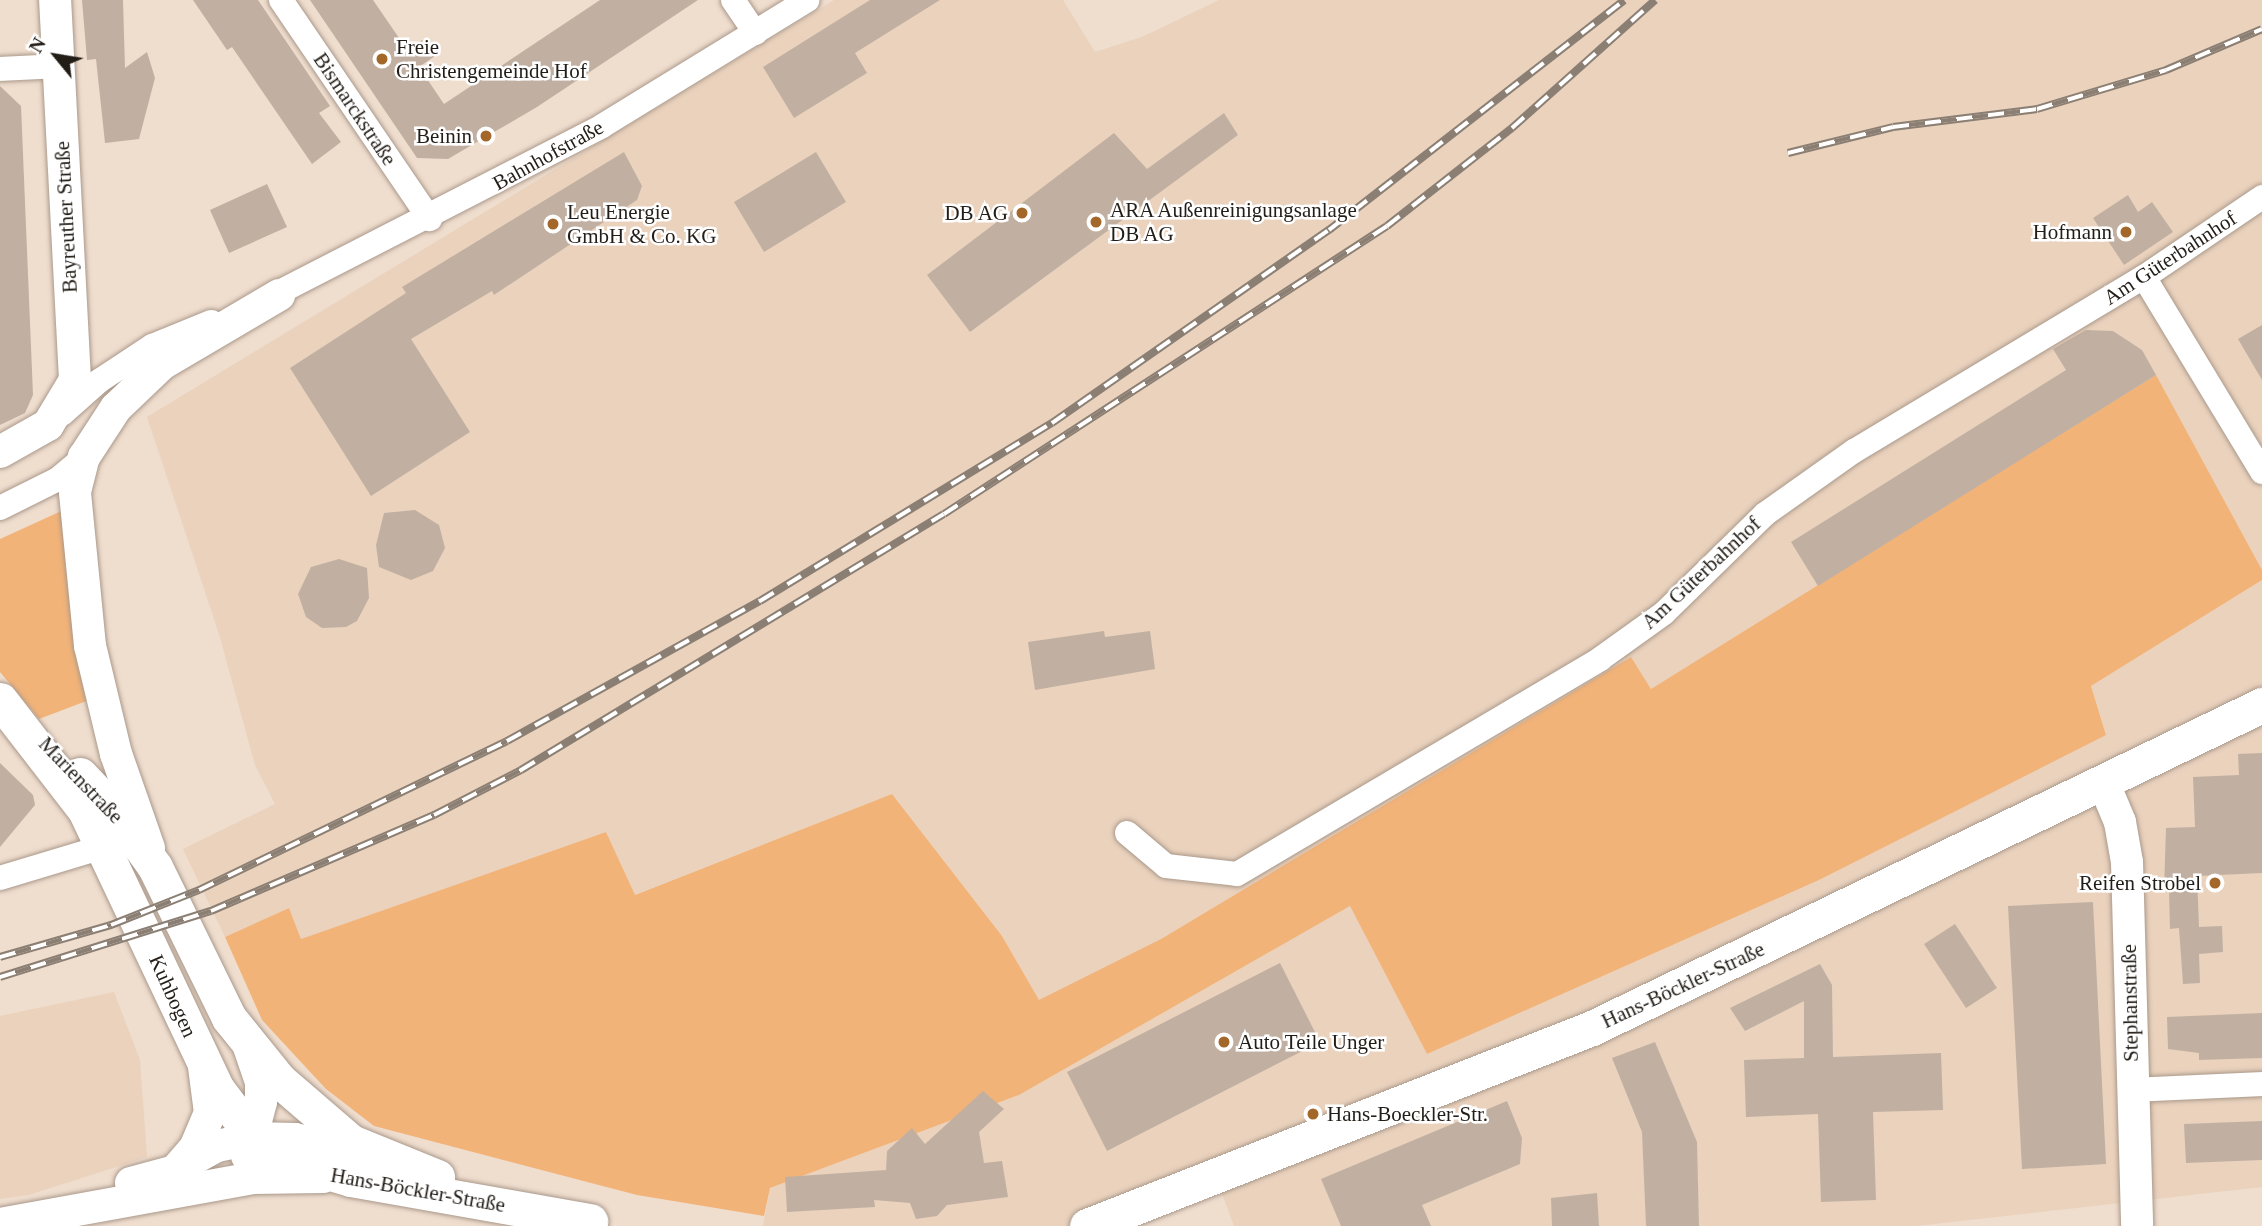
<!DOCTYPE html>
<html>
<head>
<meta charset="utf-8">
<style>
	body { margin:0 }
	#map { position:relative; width:2262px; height:1226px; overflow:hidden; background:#efddce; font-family:"Times New Roman",serif }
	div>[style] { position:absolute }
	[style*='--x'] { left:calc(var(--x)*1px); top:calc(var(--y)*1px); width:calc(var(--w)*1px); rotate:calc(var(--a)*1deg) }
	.built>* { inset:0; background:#ead2bd }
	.green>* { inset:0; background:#f2b379 }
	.building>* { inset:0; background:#c1b0a1 }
	.roads { filter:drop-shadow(0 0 2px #aa998b) drop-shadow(0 0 2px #aa998b) }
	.minor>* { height:24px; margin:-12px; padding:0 12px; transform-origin:12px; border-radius:12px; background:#fff }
	.tertiary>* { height:32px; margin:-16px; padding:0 16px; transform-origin:16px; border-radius:16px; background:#fff }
	.secondary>* { height:35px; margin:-17.5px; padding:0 17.5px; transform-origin:17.5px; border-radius:17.5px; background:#fff }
	.rail>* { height:8px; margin-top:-4px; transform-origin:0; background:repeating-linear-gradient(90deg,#fff 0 16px,#8b7f74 0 32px); box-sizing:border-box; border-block:2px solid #8b7f74 }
	.dots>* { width:19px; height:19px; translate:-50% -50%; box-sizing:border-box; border:4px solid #fff; border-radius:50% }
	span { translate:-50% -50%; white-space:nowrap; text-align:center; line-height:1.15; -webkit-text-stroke:5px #fff; paint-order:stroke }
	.poi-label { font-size:21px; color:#231d17 }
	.left { translate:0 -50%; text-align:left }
	.right { translate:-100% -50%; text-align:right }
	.street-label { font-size:21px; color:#231d17 }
	.north { position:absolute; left:21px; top:21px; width:70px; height:70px; -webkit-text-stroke:5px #fff; paint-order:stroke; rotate:300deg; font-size:19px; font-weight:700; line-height:28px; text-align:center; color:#231d17 }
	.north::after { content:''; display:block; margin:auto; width:24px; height:32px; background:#231d17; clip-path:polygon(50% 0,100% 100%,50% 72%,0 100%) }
</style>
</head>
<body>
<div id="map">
	<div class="built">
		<i style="clip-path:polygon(834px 0,1063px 0,1095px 52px,1142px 37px,1219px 0,2262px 0,2262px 570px,2156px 376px,1651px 689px,1631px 657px,1161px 939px,1039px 1001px,1002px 936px,892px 794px,634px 895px,606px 832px,301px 939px,289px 908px,225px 937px,183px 849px,275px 804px,255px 765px,219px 634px,147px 417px)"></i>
		<i style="clip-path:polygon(2262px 580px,2262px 1187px,1916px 1226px,1234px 1226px,1218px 1183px,1095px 1226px,763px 1226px,770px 1188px,1019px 1095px,1350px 906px,1427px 1054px,1819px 880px,2106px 734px,2091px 686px)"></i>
		<i style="clip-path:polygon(114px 992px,140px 1060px,147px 1157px,29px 1195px,0 1199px,0 1016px)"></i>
	</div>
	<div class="green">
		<i style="clip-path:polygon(2156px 375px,2262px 570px,2262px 580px,2091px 686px,2106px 735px,1819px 880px,1427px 1054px,1350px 906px,1019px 1095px,770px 1188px,764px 1216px,637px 1195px,374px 1126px,326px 1089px,262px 1020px,225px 937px,289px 908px,301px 939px,606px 832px,635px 895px,892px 794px,1002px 936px,1039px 1000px,1161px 939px,1631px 657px,1651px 689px)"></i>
		<i style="clip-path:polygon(68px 508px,89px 700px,39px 719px,0 672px,0 539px)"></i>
	</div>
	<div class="building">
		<i style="clip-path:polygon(82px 0,123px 0,125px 68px,147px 52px,155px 78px,139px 139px,105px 143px,96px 59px,87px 60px)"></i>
		<i style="clip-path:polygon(193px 0,258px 0,330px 106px,319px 113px,341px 142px,312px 164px,232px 47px,227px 50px)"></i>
		<i style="clip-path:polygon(310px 0,373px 0,408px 51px,422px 40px,435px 56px,419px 67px,444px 104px,600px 0,698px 0,537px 107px,448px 159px,417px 158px)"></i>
		<i style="clip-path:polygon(870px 0,940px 0,855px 53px,867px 73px,794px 118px,763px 67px)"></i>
		<i style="clip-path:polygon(0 86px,21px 106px,33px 395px,25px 413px,0 425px)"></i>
		<i style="clip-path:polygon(1224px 113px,1238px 135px,970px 332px,927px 275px,1114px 133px,1147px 169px)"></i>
		<i style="clip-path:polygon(624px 152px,642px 186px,637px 200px,494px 295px,492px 291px,411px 339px,470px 432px,371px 496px,290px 368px,406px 293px,402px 287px)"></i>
		<i style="clip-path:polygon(816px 152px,846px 202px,764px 252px,734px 202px)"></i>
		<i style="clip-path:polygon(267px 184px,287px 227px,229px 253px,210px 210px)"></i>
		<i style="clip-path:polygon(2128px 195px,2138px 212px,2152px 202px,2173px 232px,2124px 265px,2093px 218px)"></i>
		<i style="clip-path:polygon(2262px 325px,2262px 380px,2238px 339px)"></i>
		<i style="clip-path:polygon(2086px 330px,2113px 331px,2142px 350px,2156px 375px,1818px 586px,1791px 542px,2066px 370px,2053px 349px)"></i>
		<i style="clip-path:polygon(415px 510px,439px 525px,445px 548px,433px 571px,411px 580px,379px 567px,376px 545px,384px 513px)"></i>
		<i style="clip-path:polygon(339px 559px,367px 568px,369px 598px,357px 621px,346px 627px,322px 628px,306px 617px,298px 594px,311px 567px)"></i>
		<i style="clip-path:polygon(1104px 631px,1105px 637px,1150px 631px,1155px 669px,1035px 690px,1028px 642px)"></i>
		<i style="clip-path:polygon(2262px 753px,2262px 873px,2197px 876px,2199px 927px,2222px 926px,2223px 952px,2199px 954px,2200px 983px,2183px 984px,2179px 928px,2170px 929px,2169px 890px,2164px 890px,2166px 828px,2195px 827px,2193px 777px,2239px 775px,2238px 754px)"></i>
		<i style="clip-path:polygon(0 763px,33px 795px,35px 805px,0 847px)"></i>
		<i style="clip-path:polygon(2093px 902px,2106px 1164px,2022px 1169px,2008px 906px)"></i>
		<i style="clip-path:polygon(1955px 924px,1997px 988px,1966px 1008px,1924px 944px)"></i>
		<i style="clip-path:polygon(1280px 963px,1320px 1042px,1107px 1151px,1067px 1072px)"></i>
		<i style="clip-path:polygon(1820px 964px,1832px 985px,1833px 1057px,1941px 1053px,1943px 1110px,1873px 1112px,1876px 1200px,1821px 1202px,1818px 1114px,1746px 1117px,1744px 1060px,1804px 1058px,1804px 1001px,1745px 1031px,1730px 1008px)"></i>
		<i style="clip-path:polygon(2262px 1013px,2262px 1058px,2199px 1060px,2199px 1053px,2168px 1049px,2167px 1017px)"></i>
		<i style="clip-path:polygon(1655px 1042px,1697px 1142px,1699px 1226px,1646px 1226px,1642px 1132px,1612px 1058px)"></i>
		<i style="clip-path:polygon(983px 1091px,1004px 1109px,979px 1132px,984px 1163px,1002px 1161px,1008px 1197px,947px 1205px,937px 1216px,916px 1219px,910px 1203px,874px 1200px,875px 1207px,787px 1212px,785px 1177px,886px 1170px,887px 1151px,912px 1128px,925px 1144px)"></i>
		<i style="clip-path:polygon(1507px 1101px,1522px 1138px,1520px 1164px,1422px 1205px,1431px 1226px,1341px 1226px,1321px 1179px)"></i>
		<i style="clip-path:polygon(2262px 1121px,2262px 1160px,2186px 1163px,2184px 1124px)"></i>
		<i style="clip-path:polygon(1597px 1193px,1599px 1226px,1552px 1226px,1551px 1198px)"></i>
	</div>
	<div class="roads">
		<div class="minor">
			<i style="--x:281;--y:0;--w:265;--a:55.8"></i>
			<i style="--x:733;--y:0;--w:40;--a:56"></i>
			<i style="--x:0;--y:69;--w:59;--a:-2.9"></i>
			<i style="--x:2144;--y:277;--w:228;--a:58.8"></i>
			<i style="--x:264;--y:300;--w:380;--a:-27.2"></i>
			<i style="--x:602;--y:126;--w:241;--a:-31.5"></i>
			<i style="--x:62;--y:414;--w:50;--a:-41.7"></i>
			<i style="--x:99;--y:381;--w:64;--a:-33.4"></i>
			<i style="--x:152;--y:346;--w:64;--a:-22.1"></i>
			<i style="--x:0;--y:508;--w:65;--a:-26.6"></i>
			<i style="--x:58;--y:479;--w:34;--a:-40"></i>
			<i style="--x:1127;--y:833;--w:51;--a:40.2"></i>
			<i style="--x:1166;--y:866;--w:71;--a:6.4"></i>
			<i style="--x:1237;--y:874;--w:422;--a:-30.6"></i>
			<i style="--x:1600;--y:659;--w:79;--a:-35.7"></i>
			<i style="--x:1664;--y:613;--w:141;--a:-44.4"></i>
			<i style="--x:1765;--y:514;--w:109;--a:-35.3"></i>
			<i style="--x:1854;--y:451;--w:338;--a:-31"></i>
			<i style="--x:2144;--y:277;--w:143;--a:-34.1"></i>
			<i style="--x:0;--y:878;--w:111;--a:-16.8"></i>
			<i style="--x:2132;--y:1090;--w:130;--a:-2.6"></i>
		</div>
		<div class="tertiary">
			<i style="--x:0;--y:452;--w:55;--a:-29.4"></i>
			<i style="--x:48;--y:425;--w:52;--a:-59"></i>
			<i style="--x:75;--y:380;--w:381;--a:-93"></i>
			<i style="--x:2104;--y:784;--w:41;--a:67.2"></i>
			<i style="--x:2120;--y:822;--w:41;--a:80.1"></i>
			<i style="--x:2127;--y:862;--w:364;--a:88.4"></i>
			<i style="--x:149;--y:848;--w:100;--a:-109.3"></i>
			<i style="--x:116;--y:754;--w:111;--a:-103.5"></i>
			<i style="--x:90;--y:646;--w:155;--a:-95.6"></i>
			<i style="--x:75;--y:492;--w:36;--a:-76"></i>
			<i style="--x:84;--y:457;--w:59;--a:-56.9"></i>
			<i style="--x:116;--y:408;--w:64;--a:-43.7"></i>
			<i style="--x:162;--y:364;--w:136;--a:-30.5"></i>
			<i style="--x:247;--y:1156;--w:56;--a:-75.5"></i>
			<i style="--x:261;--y:1102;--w:20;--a:-90"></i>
			<i style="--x:261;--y:1082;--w:39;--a:-109"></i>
			<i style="--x:186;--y:1163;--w:35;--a:-29"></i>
			<i style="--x:217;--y:1146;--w:38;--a:-12"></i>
			<i style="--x:254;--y:1138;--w:41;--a:1.4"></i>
			<i style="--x:295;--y:1139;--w:79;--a:13.2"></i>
			<i style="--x:131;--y:1183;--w:46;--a:-15.3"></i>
			<i style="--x:175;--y:1171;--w:30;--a:-49"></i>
			<i style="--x:195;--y:1148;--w:38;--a:-67"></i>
			<i style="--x:210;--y:1113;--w:46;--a:-97.4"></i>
			<i style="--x:0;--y:1224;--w:256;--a:-10.3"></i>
			<i style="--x:252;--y:1178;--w:71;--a:-0.8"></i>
		</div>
		<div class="secondary">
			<i style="--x:0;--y:700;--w:139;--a:52.3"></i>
			<i style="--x:85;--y:810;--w:309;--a:64.7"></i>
			<i style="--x:217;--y:1089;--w:61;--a:52.9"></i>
			<i style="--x:254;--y:1138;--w:46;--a:31.6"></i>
			<i style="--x:293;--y:1162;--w:60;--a:16.3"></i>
			<i style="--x:351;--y:1179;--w:243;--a:10"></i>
			<i style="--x:80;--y:775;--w:55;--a:46.5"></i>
			<i style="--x:118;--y:815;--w:64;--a:54.6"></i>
			<i style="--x:155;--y:867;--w:168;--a:63.9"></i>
			<i style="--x:229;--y:1018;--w:80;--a:51.1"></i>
			<i style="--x:279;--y:1080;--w:95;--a:40.7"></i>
			<i style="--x:351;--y:1142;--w:93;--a:22.1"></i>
			<i style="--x:1087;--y:1226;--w:542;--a:-21.41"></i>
			<i style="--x:1592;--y:1028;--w:744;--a:-25.74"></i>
		</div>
	</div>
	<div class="rail">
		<i style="--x:1788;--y:153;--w:108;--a:-13.9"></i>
		<i style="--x:1893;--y:127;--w:145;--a:-7.1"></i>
		<i style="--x:2037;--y:109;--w:135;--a:-16.8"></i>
		<i style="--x:2166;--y:70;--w:104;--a:-23.1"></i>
		<i style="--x:0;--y:957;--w:116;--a:-16.1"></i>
		<i style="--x:111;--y:925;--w:95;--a:-21.7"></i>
		<i style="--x:199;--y:890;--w:342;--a:-25.8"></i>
		<i style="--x:507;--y:741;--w:289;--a:-29"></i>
		<i style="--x:760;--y:601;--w:342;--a:-31.4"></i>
		<i style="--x:1052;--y:423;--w:338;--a:-34.9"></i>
		<i style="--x:1329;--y:230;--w:374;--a:-37.9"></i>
		<i style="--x:0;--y:977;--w:221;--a:-17.4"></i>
		<i style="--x:211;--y:911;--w:243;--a:-23.3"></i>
		<i style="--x:434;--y:815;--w:98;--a:-27.3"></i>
		<i style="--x:521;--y:770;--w:494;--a:-31.2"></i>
		<i style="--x:944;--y:514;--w:528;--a:-33.03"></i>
		<i style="--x:1387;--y:226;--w:159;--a:-38.1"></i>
		<i style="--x:1512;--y:128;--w:192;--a:-41.8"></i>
	</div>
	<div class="dots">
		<i style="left:382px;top:59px;background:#a36729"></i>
		<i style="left:486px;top:136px;background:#a36729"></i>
		<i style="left:1022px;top:213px;background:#a36729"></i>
		<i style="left:1096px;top:222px;background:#a36729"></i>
		<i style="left:553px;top:224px;background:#a36729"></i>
		<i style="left:2126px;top:232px;background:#a36729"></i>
		<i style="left:2215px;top:883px;background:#a36729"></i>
		<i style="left:1224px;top:1042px;background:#a36729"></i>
		<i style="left:1313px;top:1114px;background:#a36729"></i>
	</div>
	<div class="poi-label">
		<span class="left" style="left:396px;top:59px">Freie<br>Christengemeinde Hof</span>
		<span class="right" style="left:472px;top:136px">Beinin</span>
		<span class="left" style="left:1110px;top:222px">ARA Außenreinigungsanlage<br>DB AG</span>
		<span class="left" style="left:567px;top:224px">Leu Energie<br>GmbH &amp; Co. KG</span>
		<span class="right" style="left:1008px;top:213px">DB AG</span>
		<span class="right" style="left:2112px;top:232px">Hofmann</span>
		<span class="right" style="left:2201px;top:883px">Reifen Strobel</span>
		<span class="left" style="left:1238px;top:1042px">Auto Teile Unger</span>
		<span class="left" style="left:1327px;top:1114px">Hans-Boeckler-Str.</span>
	</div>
	<div class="street-label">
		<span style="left:355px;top:109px;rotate:56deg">Bismarckstraße</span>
		<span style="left:548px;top:155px;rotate:-29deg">Bahnhofstraße</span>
		<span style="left:66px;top:217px;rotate:-93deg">Bayreuther Straße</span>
		<span style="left:2170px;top:258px;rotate:-33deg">Am Güterbahnhof</span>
		<span style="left:1701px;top:573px;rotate:-43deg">Am Güterbahnhof</span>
		<span style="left:81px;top:780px;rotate:46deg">Marienstraße</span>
		<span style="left:1683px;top:985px;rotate:-25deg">Hans-Böckler-Straße</span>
		<span style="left:173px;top:996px;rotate:66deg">Kuhbogen</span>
		<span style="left:2130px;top:1003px;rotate:-91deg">Stephanstraße</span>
		<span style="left:418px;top:1190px;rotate:10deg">Hans-Böckler-Straße</span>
	</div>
	<div class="north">N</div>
</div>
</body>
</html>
